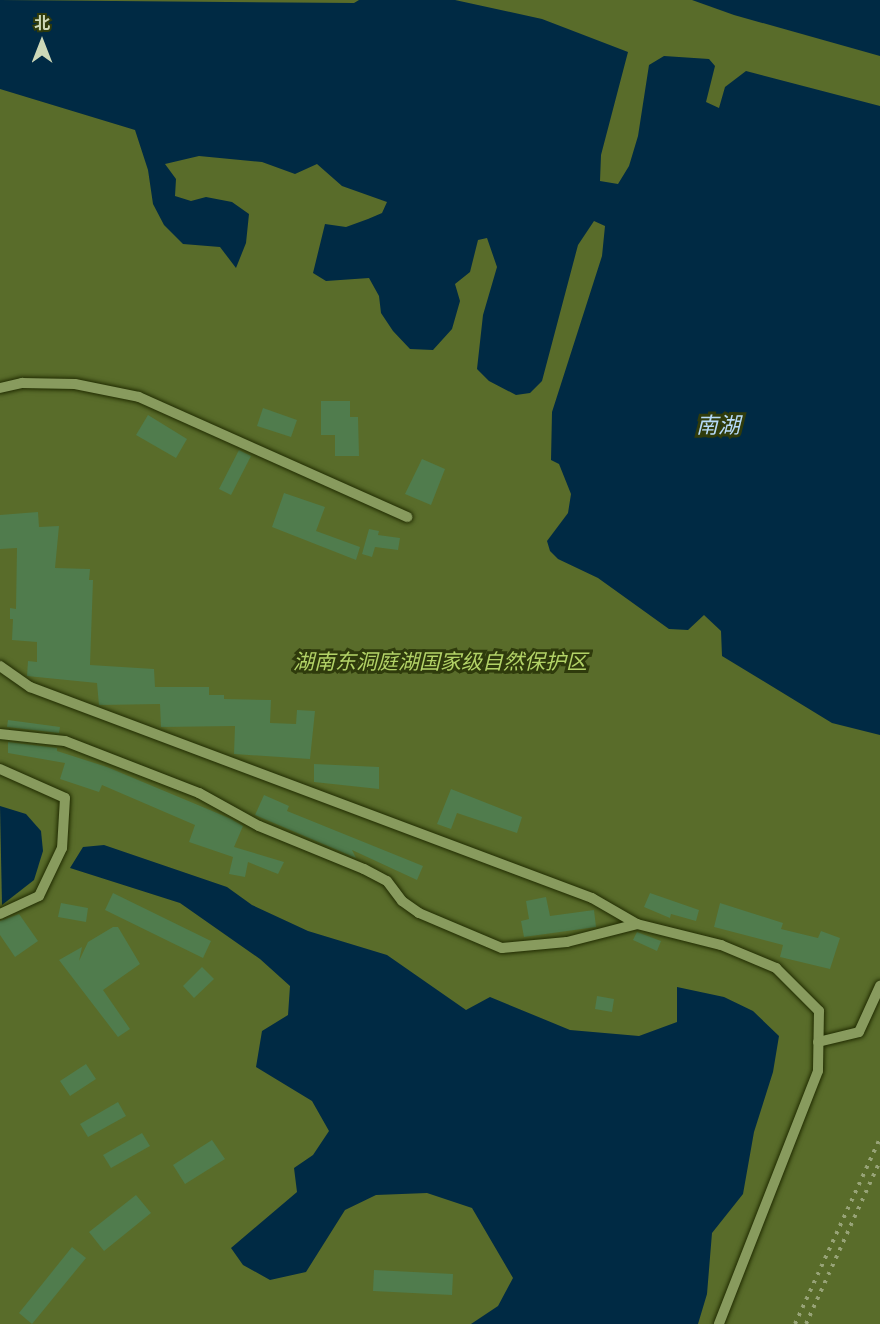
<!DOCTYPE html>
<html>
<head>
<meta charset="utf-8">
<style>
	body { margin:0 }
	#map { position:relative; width:880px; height:1324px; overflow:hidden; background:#374705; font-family:"Crimson Pro","Noto Sans SC",serif }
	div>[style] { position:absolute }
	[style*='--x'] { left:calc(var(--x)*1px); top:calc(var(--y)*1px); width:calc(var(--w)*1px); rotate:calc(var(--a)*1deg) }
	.green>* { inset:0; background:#596c2a }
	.water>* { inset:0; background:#002a44 }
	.building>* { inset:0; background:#507c4d }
	.roads { filter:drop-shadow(0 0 2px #202b00) drop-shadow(0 0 2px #202b00) }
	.minor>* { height:10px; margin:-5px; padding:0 5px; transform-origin:5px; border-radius:5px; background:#889b5e }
	.rail>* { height:4px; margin-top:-2px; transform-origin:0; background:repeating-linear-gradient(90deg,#97a377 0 3px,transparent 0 9px) }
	span { translate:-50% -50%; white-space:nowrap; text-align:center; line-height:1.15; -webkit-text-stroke:6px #2f3b0c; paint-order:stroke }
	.park-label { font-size:21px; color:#b3d367; font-style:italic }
	.water-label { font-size:22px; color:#b6daf8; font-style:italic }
	.north { position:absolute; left:12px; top:12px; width:60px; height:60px; -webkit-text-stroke:4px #2f3b0c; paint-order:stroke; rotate:0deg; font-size:16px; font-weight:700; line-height:24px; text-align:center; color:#cdd8b8 }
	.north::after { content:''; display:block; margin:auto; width:21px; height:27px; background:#cdd8b8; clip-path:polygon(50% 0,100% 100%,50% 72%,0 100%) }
</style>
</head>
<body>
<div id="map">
	<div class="green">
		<i style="clip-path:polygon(0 0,880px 0,880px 1324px,0 1324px)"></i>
	</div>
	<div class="water">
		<i style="clip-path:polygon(0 0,354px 3px,359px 0,455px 0,542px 19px,628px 52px,601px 155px,600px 181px,618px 184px,629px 166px,638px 136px,649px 65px,664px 56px,709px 59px,715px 66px,706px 102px,719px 108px,725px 87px,746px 71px,880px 106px,880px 735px,832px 723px,722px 656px,721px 631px,704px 615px,688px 630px,669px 629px,598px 578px,558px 559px,550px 551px,547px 541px,568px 513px,571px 494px,559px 464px,551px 460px,552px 412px,602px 256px,605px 226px,594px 221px,578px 245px,542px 381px,530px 393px,516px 395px,489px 381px,477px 369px,483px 315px,497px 267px,487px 238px,478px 240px,470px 272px,455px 284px,460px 301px,452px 329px,433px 350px,410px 349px,393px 331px,381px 313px,379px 296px,369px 278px,326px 281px,313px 273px,325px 224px,346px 227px,368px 219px,382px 213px,387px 202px,342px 186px,317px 164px,295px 174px,262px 162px,199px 156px,165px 164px,176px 179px,175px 196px,191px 201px,206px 197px,232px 202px,249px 214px,246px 243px,236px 268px,220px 247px,183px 244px,164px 225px,153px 204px,148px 170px,135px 130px,0 89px)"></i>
		<i style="clip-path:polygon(692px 0,880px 0,880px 56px,734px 15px)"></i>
		<i style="clip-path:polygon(0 806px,26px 814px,41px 831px,43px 851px,34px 880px,2px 905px)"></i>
		<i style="clip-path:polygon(104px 845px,227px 887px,252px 905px,308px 931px,387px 955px,466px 1010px,490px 997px,570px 1030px,639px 1036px,677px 1022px,677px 987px,724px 997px,753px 1011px,779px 1036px,773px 1072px,754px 1132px,743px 1194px,712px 1233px,707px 1294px,698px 1324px,471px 1324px,498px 1306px,513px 1278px,472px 1208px,427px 1193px,376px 1195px,345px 1210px,306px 1272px,270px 1280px,243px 1265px,231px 1248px,297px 1192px,294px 1168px,313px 1155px,329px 1131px,312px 1101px,256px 1067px,262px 1031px,288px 1015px,290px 986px,260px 959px,180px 903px,70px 868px,83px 847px)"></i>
	</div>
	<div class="building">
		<i style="clip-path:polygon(321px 401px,350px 401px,350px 417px,358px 417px,359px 456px,335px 456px,335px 435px,321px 435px)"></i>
		<i style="clip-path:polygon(263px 408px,297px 420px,291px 437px,257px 426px)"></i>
		<i style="clip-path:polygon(148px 415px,187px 439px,176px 458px,136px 435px)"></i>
		<i style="clip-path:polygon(239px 450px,251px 456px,231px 495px,219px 489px)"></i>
		<i style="clip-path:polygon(422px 459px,445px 469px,431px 505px,405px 494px)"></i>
		<i style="clip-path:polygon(284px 493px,325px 507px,316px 531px,360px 547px,356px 560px,272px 527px)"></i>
		<i style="clip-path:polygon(38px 512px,39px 527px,59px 526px,55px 568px,90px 569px,89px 580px,93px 580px,90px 665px,154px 669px,155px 687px,209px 687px,209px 695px,224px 695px,224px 699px,271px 700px,270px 723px,296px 724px,297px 710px,315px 711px,310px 759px,234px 754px,235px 726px,161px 727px,160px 704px,99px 705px,97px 683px,27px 676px,28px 661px,37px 662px,37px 642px,12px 640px,13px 619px,10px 619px,10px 608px,16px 609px,17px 548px,0 549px,0 515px)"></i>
		<i style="clip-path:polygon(369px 529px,379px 531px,378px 535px,400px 538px,398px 550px,375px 547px,372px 557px,362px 554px)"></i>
		<i style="clip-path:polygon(8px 720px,60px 727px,59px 733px,7px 727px)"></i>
		<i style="clip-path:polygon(8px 742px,57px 748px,57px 751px,107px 767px,229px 818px,243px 826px,234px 847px,284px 862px,278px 874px,248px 862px,245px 877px,229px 874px,233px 857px,189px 842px,195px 825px,102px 785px,99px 792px,60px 779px,65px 763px,8px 753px)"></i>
		<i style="clip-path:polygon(314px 764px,379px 767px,379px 789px,314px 782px)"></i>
		<i style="clip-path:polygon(451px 789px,522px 817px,517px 833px,457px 813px,451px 829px,437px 824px)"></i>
		<i style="clip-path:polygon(264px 795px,289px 806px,287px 811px,423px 866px,417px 880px,352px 850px,356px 858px,255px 815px)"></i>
		<i style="clip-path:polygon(113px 893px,211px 941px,203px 958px,105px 910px)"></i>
		<i style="clip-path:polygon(650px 893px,699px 910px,696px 921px,671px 914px,670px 918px,644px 907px)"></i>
		<i style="clip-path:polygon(546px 897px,550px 916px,594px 910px,596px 927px,524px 937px,521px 921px,529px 919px,526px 901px)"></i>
		<i style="clip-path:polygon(61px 903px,88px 908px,86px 922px,58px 917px)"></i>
		<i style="clip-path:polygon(720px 903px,783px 923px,781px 929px,818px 938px,821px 931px,840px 938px,830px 969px,780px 957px,783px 945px,714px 927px)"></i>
		<i style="clip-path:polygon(19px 914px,38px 941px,15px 957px,0 935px,0 921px)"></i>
		<i style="clip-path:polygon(113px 927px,118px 927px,140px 964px,103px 990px,130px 1029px,118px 1037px,59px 960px,82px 947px,79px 961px,88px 942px)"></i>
		<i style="clip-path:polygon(637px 932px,661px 941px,657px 951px,633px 940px)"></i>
		<i style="clip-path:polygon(202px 967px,214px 979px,194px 998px,183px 986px)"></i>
		<i style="clip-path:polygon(597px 996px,614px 999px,612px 1012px,595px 1009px)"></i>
		<i style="clip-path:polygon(86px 1064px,96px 1079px,70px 1096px,60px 1081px)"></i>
		<i style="clip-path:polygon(118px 1102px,126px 1116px,88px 1137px,80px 1124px)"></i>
		<i style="clip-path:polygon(142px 1133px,150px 1146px,111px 1168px,103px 1155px)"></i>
		<i style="clip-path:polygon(212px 1140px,225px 1159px,185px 1184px,173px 1165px)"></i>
		<i style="clip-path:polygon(136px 1195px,151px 1213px,104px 1251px,89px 1232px)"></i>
		<i style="clip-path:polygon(72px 1247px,86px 1258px,32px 1324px,19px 1313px)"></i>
		<i style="clip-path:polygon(374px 1270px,453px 1274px,452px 1295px,373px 1291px)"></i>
	</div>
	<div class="roads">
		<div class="minor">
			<i style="--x:0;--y:388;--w:23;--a:-13"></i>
			<i style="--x:22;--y:383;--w:53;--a:1.1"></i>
			<i style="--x:75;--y:384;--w:65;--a:11.5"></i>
			<i style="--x:139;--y:397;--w:294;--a:24.1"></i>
			<i style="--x:0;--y:666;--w:37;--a:35"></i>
			<i style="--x:30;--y:687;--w:600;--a:20.58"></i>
			<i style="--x:592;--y:898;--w:52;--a:30"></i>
			<i style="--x:637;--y:924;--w:87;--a:14"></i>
			<i style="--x:721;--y:945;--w:60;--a:22.7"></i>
			<i style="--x:776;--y:968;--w:61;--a:45"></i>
			<i style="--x:819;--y:1011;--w:60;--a:91"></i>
			<i style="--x:818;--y:1071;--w:272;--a:111.4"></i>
			<i style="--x:0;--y:734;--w:65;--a:6.1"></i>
			<i style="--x:65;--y:741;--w:144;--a:21.2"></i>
			<i style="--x:199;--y:793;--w:68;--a:28.8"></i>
			<i style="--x:259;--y:826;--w:113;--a:22.3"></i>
			<i style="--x:364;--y:869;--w:26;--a:28"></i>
			<i style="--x:387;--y:881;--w:25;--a:53"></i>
			<i style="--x:402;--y:901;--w:21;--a:35"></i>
			<i style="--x:419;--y:913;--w:90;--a:22.9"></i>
			<i style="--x:502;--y:948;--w:65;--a:-5.3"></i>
			<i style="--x:567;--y:942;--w:72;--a:-14.4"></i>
			<i style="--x:0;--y:769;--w:71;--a:24"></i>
			<i style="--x:65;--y:798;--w:50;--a:93.4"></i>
			<i style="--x:62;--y:848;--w:53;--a:115.6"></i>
			<i style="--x:39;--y:896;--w:43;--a:155.2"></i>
			<i style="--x:818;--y:1042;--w:42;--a:-13.7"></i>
			<i style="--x:859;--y:1032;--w:51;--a:-65.5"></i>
		</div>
	</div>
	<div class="rail">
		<i style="--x:795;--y:1324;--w:205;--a:-65.4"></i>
		<i style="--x:806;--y:1324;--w:179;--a:-65.6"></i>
	</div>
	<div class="park-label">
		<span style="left:440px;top:662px">湖南东洞庭湖国家级自然保护区</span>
	</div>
	<div class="water-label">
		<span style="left:718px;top:426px">南湖</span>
	</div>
	<div class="north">北</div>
</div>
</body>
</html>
